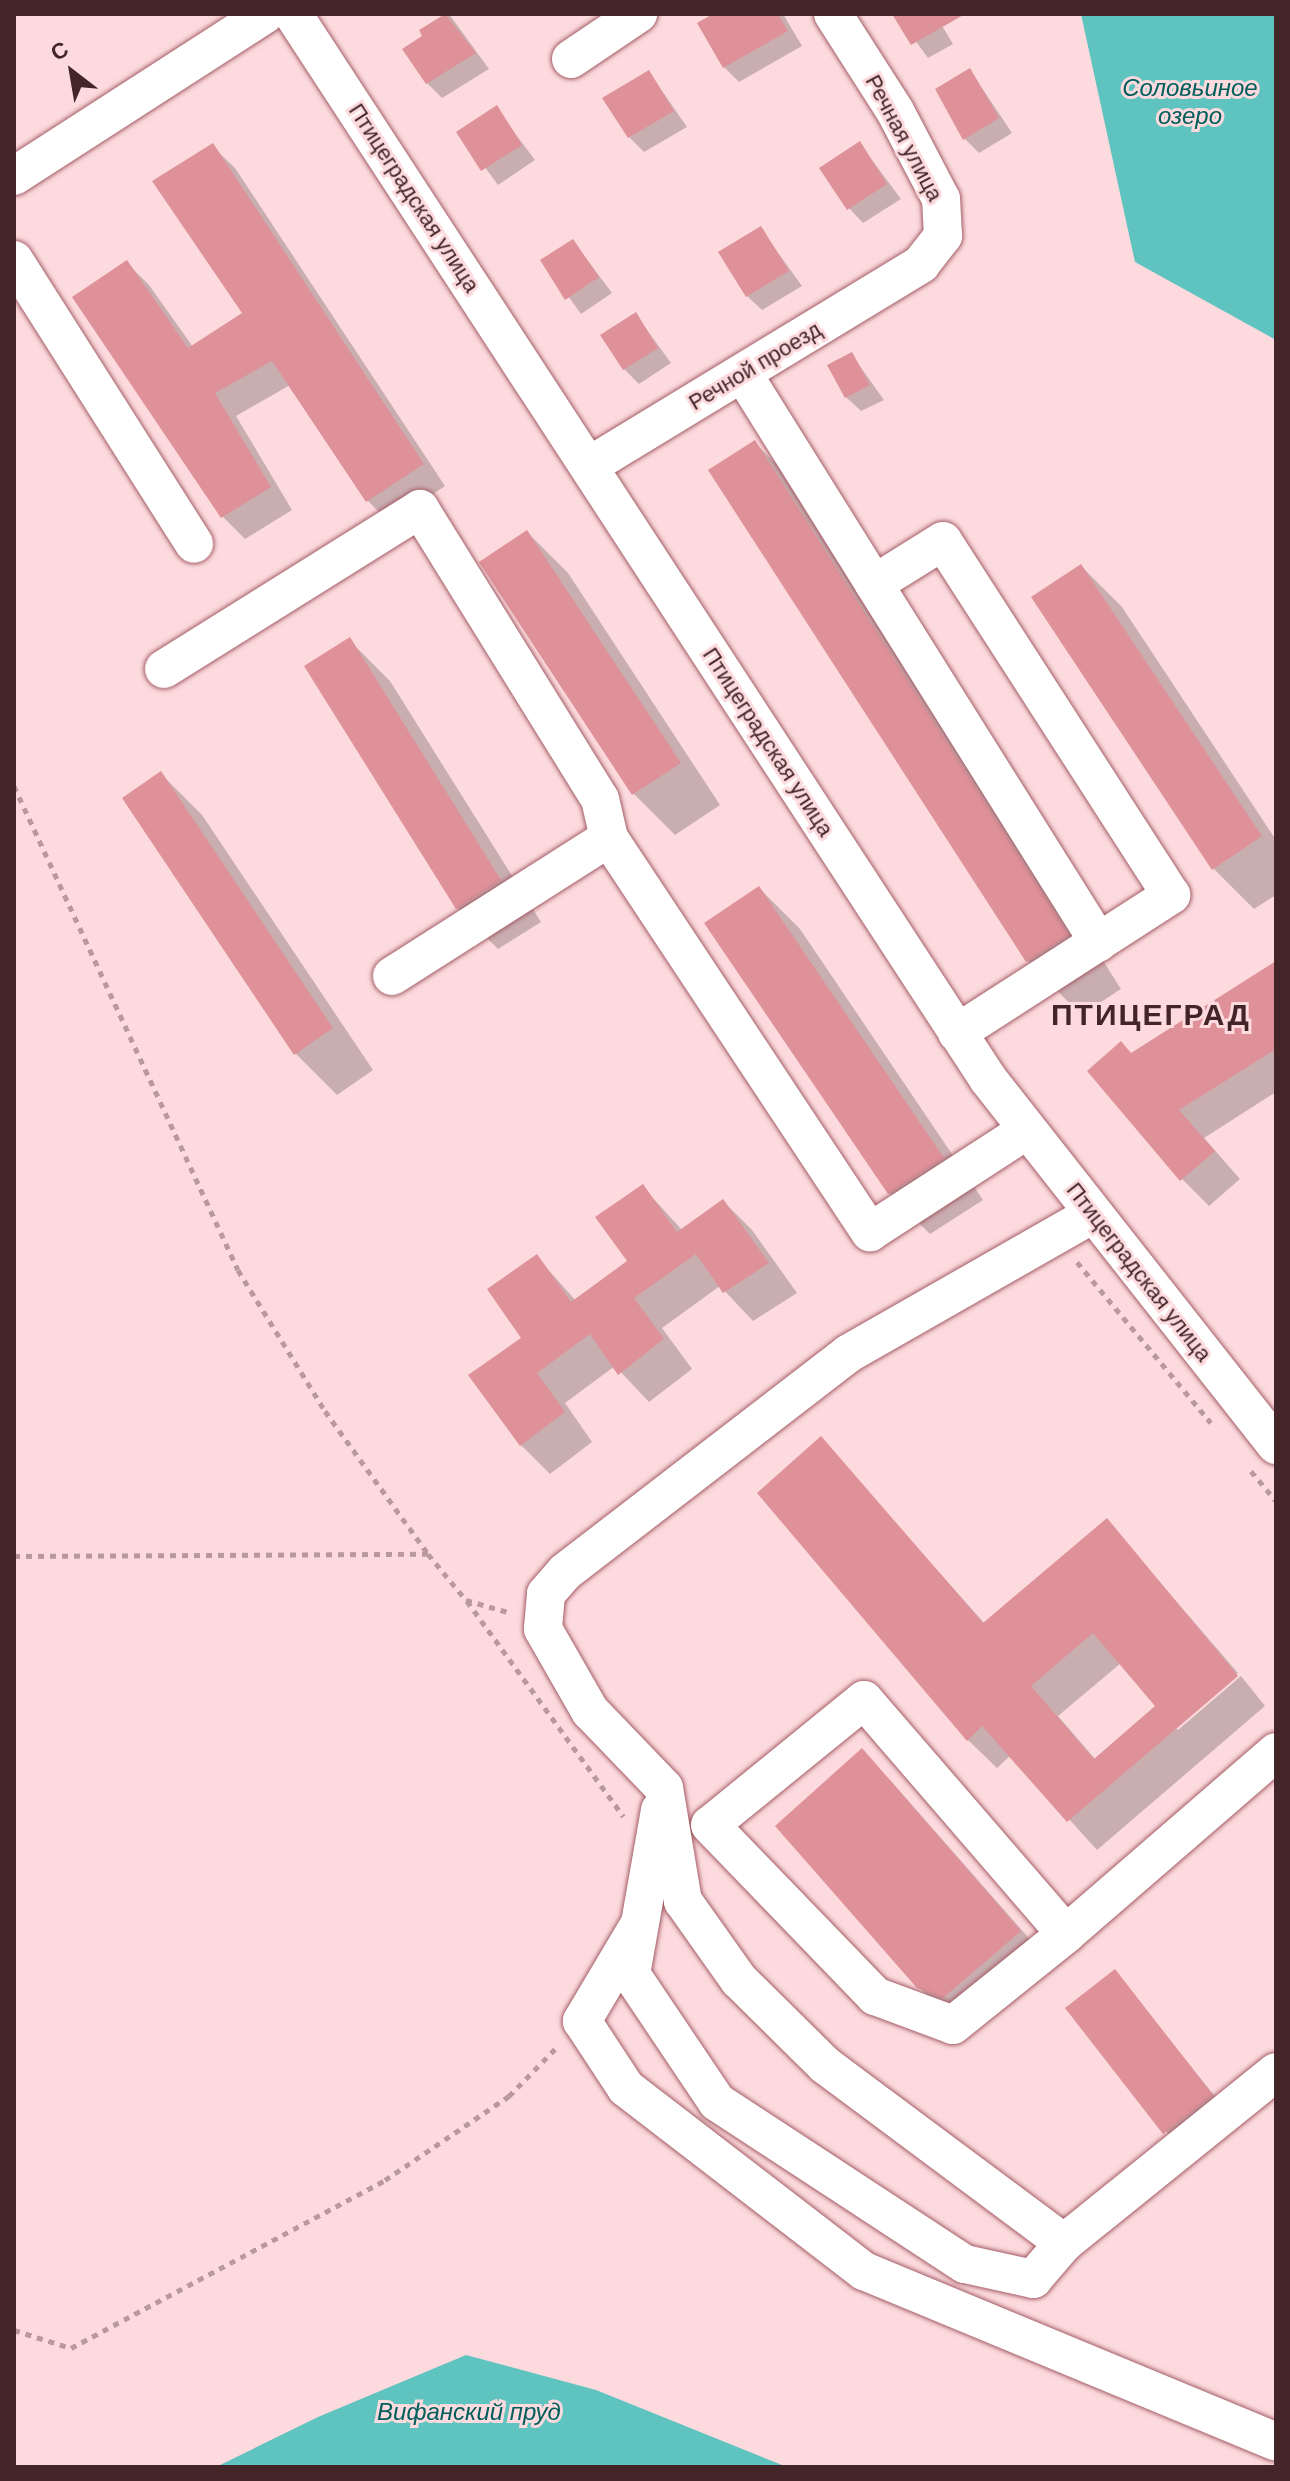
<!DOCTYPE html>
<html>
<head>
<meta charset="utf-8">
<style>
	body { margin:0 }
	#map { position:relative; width:1290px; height:2481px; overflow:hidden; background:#fcdadd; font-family:"DM Sans",sans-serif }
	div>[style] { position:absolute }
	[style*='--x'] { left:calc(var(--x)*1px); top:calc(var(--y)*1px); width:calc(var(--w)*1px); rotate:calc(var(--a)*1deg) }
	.water>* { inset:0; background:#5fc3c0 }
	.shadow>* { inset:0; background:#0003 }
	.building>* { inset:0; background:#de9199 }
	.path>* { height:5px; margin-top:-2.5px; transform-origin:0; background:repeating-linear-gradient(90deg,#ba999c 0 6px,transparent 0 12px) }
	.roads { filter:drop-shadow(0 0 2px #a45d66) drop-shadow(0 0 2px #a45d66) }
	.minor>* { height:38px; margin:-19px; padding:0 19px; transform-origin:19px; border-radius:19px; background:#fff }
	span { translate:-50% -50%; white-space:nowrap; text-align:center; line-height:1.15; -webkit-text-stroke:6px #fcdadd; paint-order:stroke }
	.street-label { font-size:22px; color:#432528 }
	.water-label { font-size:24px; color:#005e5c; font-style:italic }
	.district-label { font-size:30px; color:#432528; font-weight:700; letter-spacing:2px }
	.frame { position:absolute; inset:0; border:16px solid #432528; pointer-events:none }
	.north { position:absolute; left:32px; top:32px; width:80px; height:80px; -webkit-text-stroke:6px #fcdadd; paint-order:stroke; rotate:329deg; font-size:22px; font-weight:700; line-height:32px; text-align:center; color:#432528 }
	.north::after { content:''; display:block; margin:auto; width:28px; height:36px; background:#432528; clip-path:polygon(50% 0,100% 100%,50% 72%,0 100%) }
</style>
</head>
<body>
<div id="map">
	<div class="water">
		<i style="clip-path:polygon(1081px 14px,1276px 14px,1276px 340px,1135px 262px)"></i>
		<i style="clip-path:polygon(466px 2355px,596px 2390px,787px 2467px,216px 2467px,318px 2417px)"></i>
	</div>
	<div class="shadow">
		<i style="clip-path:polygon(449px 14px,489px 69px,442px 98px,427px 83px,422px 31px)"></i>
		<i style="clip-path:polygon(717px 14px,783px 14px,802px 46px,739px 82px,724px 67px)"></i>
		<i style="clip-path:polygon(896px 14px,935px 14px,953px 44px,928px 58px)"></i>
		<i style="clip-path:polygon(970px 70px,1012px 133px,979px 153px,964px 138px)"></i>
		<i style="clip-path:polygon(649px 72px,687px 127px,644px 152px,629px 137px)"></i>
		<i style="clip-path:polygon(496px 108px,535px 160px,498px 185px,459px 132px)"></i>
		<i style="clip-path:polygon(860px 144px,901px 199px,863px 223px,849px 208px)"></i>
		<i style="clip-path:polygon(212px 146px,235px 168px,445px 486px,390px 523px,368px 501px,290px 385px,236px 416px,292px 510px,245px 539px,223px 517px,74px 298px,127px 263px,149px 285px,193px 347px,245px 314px)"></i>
		<i style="clip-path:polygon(761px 229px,802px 286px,762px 310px,747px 296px)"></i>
		<i style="clip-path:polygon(573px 241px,612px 293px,581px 314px,543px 261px)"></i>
		<i style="clip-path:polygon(636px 315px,671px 363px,639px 384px,624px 369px)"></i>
		<i style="clip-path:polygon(852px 355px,884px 400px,861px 411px,846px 397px)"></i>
		<i style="clip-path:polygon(754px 442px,808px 496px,1121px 989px,1081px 1015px,1028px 961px,711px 470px)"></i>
		<i style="clip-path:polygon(527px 532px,568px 573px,720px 805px,675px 835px,634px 794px)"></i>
		<i style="clip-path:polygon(1081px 566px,1122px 607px,1276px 840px,1276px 895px,1254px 909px,1213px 868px)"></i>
		<i style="clip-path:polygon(349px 640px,390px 681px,541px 922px,498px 949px,457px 908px)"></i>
		<i style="clip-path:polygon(161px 774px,202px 815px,373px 1070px,337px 1095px,296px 1054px)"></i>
		<i style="clip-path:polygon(759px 888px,800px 929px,983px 1200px,930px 1234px,889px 1193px)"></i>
		<i style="clip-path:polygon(1276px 964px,1276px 1092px,1204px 1138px,1240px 1179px,1209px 1206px,1182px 1179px,1131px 1055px)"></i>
		<i style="clip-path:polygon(642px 1186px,682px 1230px,723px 1201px,752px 1230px,797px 1293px,753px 1321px,720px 1286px,662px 1328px,692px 1369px,649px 1402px,615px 1366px,565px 1403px,592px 1442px,550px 1474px,521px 1445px,524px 1338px,537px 1257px,576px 1301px,630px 1262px)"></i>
		<i style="clip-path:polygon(evenodd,821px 1439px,985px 1624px,1107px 1521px,1238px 1673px,1175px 1727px,1178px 1730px,1241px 1676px,1265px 1706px,1097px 1850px,1011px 1755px,997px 1768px,968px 1740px,821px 1439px,1121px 1663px,1158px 1706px,1096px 1760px,1058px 1716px,1121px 1663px)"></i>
		<i style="clip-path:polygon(861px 1751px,890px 1780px,1049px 1961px,949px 2017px,919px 1987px)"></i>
		<i style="clip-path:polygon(1115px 1972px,1226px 2110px,1180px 2148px,1067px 2008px)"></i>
	</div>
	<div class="building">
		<i style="clip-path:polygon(445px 14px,476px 53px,426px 84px,402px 49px,422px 36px,419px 30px)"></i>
		<i style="clip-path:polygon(713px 14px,778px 14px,788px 31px,723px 68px,697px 23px)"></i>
		<i style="clip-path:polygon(892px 14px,965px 14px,911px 45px)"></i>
		<i style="clip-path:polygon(970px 68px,999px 118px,963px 140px,935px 89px)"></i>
		<i style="clip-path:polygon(649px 70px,674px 111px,628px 138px,602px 98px)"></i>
		<i style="clip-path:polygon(497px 105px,522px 145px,481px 171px,456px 132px)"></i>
		<i style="clip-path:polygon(860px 141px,887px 184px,847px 210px,819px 168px)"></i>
		<i style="clip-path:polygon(213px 143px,424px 464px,366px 502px,272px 361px,215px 393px,271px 487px,221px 518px,72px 297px,127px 260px,188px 348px,242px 313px,152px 181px)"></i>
		<i style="clip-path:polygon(761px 226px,789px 271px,746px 297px,718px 252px)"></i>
		<i style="clip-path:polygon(573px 239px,599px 277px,565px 300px,540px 260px)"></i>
		<i style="clip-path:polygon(636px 312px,658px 348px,623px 370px,600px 335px)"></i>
		<i style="clip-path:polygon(852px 352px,870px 385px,845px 398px,827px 365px)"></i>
		<i style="clip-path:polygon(755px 440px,1069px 935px,1026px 962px,708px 470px)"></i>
		<i style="clip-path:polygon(527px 530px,681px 763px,632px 795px,479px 562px)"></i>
		<i style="clip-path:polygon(1081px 564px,1262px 836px,1212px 870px,1031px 597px)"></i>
		<i style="clip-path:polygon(350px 637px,501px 880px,456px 909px,304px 666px)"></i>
		<i style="clip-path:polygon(161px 771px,333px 1028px,294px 1055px,122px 798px)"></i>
		<i style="clip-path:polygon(759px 886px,944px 1158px,888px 1194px,704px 923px)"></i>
		<i style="clip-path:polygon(1276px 961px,1276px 1049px,1179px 1110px,1215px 1151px,1180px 1181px,1087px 1071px,1121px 1041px,1131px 1053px)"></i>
		<i style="clip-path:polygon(643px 1184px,677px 1232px,723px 1199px,769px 1263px,723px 1293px,696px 1254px,634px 1298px,664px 1339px,618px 1375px,590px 1334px,537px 1373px,565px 1412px,520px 1446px,468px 1375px,521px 1338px,487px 1289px,537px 1254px,571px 1302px,627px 1261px,595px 1217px)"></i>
		<i style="clip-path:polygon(evenodd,821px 1436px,983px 1623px,1107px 1518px,1238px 1676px,1067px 1822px,982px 1726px,967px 1741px,757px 1493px,821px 1436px,1093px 1633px,1155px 1706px,1094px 1759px,1031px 1686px,1093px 1633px)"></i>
		<i style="clip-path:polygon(862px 1748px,1021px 1931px,943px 1998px,917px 1988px,775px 1826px)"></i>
		<i style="clip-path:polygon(1115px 1969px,1213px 2095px,1163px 2134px,1065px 2008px)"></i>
	</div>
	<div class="path">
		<i style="--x:14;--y:786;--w:533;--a:65.16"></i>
		<i style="--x:238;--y:1270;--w:166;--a:58.3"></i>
		<i style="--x:325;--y:1411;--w:176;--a:54.2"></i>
		<i style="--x:1077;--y:1262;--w:209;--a:50.2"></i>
		<i style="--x:1251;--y:1471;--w:39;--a:50"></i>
		<i style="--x:14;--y:1556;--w:414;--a:-0.3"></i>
		<i style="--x:428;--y:1554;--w:60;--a:50.4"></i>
		<i style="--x:466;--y:1600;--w:47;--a:16.1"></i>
		<i style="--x:467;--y:1601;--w:266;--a:54"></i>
		<i style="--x:14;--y:2330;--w:60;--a:17.5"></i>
		<i style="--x:71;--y:2348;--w:356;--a:-28.1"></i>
		<i style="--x:385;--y:2180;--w:150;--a:-34.1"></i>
		<i style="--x:509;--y:2096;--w:71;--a:-45.6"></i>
	</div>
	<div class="roads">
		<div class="minor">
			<i style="--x:293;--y:14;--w:1272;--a:56.87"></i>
			<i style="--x:988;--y:1079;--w:466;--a:51.8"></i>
			<i style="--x:571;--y:59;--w:81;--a:-33.9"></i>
			<i style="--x:14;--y:176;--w:299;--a:-32.8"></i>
			<i style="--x:14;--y:260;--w:336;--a:57.6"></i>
			<i style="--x:743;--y:374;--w:248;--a:58"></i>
			<i style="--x:589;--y:466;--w:389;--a:-31.3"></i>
			<i style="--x:921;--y:264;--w:36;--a:-52"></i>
			<i style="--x:943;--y:236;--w:37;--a:-93"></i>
			<i style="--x:941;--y:199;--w:99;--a:-117.6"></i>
			<i style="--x:895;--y:111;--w:115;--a:-122.6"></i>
			<i style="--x:164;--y:669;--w:302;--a:-32"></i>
			<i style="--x:420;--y:509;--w:341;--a:58.2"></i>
			<i style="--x:600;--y:799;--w:40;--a:77"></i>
			<i style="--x:609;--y:838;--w:473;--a:56.5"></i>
			<i style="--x:870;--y:1232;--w:187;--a:-33"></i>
			<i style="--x:392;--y:976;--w:257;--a:-32.5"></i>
			<i style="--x:957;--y:1033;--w:255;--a:-32.8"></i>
			<i style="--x:1171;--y:895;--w:421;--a:-122.8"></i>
			<i style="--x:943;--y:541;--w:81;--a:148.1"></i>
			<i style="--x:874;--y:584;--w:423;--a:57.9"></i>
			<i style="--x:1093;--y:1214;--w:282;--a:150.3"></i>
			<i style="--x:848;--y:1354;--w:357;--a:142.4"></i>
			<i style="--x:565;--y:1572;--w:29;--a:131"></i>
			<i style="--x:546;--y:1594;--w:35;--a:95"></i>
			<i style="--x:543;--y:1629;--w:95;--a:60.2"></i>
			<i style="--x:590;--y:1711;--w:107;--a:46.1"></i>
			<i style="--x:664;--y:1788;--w:115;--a:80.5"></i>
			<i style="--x:683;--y:1901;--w:97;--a:54.7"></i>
			<i style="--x:739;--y:1980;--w:121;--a:44.7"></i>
			<i style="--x:825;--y:2065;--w:298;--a:36.7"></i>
			<i style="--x:1064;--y:2243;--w:272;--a:-38.9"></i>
			<i style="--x:660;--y:1810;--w:167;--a:100"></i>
			<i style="--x:631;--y:1974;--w:154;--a:56.1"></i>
			<i style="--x:717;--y:2102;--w:296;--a:33.2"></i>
			<i style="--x:965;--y:2264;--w:70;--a:12.4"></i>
			<i style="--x:1033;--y:2279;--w:48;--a:-49.3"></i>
			<i style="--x:639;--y:1925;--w:112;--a:120.7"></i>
			<i style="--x:582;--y:2021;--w:80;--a:56.7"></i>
			<i style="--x:626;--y:2088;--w:300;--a:37.6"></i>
			<i style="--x:864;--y:2271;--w:446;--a:22.5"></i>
			<i style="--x:1066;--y:1934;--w:309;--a:-130.8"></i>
			<i style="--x:864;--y:1700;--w:198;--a:140.9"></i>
			<i style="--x:710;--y:1825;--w:238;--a:46"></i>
			<i style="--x:875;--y:1996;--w:83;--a:20.4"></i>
			<i style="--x:953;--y:2025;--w:145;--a:-38.8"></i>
			<i style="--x:1066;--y:1934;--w:278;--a:-40.9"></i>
		</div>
	</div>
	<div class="street-label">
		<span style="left:904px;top:138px;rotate:62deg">Речная улица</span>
		<span style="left:414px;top:198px;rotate:57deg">Птицеградская улица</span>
		<span style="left:755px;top:366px;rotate:-31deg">Речной проезд</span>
		<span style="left:768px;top:742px;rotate:57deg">Птицеградская улица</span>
		<span style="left:1139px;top:1272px;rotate:52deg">Птицеградская улица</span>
	</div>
	<div class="water-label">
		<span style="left:1190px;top:102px">Соловьиное<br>озеро</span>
		<span style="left:469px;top:2412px">Вифанский пруд</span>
	</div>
	<div class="district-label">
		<span style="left:1151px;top:1015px">ПТИЦЕГРАД</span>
	</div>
	<div class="frame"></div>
	<div class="north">С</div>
</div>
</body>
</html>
